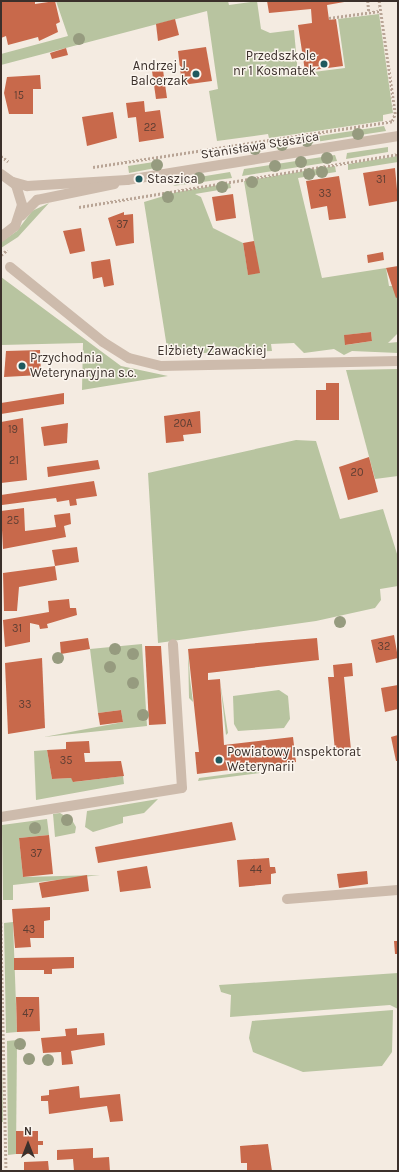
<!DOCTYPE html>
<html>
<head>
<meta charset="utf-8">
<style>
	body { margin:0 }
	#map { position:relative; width:399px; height:1172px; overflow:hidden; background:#f4ebe1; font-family:Karla,sans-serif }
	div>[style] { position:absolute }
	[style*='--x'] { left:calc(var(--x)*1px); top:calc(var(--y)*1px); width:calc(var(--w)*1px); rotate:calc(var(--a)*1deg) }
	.green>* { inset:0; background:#b8c4a0 }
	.building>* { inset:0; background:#c8694b }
	.path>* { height:2.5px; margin-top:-1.25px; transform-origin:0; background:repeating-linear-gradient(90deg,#b9a596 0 2px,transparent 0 4px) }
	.minor>* { height:10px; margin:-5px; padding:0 5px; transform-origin:5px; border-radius:5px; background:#cdbbac }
	.trees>* { width:12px; height:12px; margin:-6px; border-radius:50%; background:#969b7f }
	.dots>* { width:11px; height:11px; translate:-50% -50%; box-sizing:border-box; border:2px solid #fbf5ee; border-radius:50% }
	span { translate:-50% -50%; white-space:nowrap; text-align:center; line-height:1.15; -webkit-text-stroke:3px #fbf5ee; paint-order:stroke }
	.number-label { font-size:11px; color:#5e3e33 }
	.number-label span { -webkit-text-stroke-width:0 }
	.poi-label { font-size:13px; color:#3b302b }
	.right { translate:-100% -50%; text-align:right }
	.left { translate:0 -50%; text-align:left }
	.street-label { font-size:13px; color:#3b302b }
	.frame { position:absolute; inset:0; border:2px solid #3b302b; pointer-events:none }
	.north { position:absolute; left:8px; top:1124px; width:40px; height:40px; -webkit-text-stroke:3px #fbf5ee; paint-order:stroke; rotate:0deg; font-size:11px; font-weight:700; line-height:16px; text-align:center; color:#3b302b }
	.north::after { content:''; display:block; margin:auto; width:14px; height:18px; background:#3b302b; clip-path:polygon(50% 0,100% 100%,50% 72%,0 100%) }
</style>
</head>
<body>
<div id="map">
	<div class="green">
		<i style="clip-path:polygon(56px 1px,228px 1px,229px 5px,257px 1px,261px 29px,270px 33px,294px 30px,298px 74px,345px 68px,338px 19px,379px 14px,393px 113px,383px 115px,383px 121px,269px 138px,268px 134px,217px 141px,209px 91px,218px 89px,207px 11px,1px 65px,1px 54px,68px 36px)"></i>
		<i style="clip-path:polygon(384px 126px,386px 131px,271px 149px,268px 144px)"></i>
		<i style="clip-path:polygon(388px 147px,388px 152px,346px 159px,347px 153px)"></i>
		<i style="clip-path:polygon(335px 155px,337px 161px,242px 176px,244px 169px)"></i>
		<i style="clip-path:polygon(398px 156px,398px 162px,348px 170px,348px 164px)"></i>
		<i style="clip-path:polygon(160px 161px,161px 167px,129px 173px,128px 166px)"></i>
		<i style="clip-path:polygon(evenodd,335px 166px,336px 172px,298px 178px,322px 278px,386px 268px,389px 286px,393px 286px,398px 297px,398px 333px,388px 343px,398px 342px,398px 353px,352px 351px,344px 355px,334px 349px,304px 353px,294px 343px,271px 344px,272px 351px,168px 354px,144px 202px,177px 192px,230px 183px,231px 188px,195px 194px,201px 197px,213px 228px,243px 243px,248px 274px,259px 272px,244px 181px,335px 166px,371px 332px,372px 341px,346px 345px,345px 335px,371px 332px)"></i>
		<i style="clip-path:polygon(230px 172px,232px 178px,173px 186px,187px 179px)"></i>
		<i style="clip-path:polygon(49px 203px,18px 237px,1px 248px,1px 242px,17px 231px,32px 211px)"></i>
		<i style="clip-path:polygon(1px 277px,121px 366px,168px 376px,82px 390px,83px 343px,1px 345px)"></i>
		<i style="clip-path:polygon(398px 369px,398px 476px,375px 479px,346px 370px)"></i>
		<i style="clip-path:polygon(296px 440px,316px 441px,340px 519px,383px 509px,398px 557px,398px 586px,380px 589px,381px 600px,375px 608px,316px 621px,158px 643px,148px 473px)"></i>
		<i style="clip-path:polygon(142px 644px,147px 726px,44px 737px,123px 722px,121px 710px,98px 713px,90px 649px)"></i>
		<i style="clip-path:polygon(188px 649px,190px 679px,193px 702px,189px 698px)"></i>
		<i style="clip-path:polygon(220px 681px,228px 733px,226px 735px)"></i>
		<i style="clip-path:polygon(279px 690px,288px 696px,290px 719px,284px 728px,238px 731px,234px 724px,233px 696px)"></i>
		<i style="clip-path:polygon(47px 750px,52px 779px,71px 778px,74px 782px,123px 776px,124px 784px,36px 800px,34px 751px)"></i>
		<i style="clip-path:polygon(260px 770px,260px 773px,198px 781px,199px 778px)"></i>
		<i style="clip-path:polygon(158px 799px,144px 813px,123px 817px,123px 823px,93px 832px,85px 827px,87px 811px)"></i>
		<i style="clip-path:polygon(60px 813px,72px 820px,76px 827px,75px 833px,55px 837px,53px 814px)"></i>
		<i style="clip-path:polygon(47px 819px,49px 835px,19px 838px,23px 877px,100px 875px,13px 885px,13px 900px,3px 900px,2px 825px)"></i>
		<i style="clip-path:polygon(13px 922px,17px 1032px,6px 1033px,4px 923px)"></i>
		<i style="clip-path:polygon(398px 973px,398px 1009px,390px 1005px,230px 1017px,231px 995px,221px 992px,219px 985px)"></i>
		<i style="clip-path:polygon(1px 1002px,3px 1122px,1px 1122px)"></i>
		<i style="clip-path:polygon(393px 1010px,392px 1052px,382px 1066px,303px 1072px,253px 1052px,249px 1038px,252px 1021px)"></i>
		<i style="clip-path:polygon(17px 1040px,16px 1154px,8px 1155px,7px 1041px)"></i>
	</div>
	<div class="building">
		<i style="clip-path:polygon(1px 1px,35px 1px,35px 4px,55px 1px,60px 22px,56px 24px,58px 32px,39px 41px,38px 37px,8px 45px,6px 36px,1px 38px)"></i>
		<i style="clip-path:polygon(267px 1px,350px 1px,327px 5px,329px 20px,336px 19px,343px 66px,305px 71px,298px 25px,312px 23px,311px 9px,269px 13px)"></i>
		<i style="clip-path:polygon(175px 19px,179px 35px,158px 41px,156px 24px)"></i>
		<i style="clip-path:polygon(206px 47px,212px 81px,182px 85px,178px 51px)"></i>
		<i style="clip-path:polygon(66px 48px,68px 55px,52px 59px,50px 53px)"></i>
		<i style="clip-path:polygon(163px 70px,167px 98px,156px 99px,152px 71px)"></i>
		<i style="clip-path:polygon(40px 75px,41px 89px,33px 89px,33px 114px,9px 114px,4px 93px,7px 77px)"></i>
		<i style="clip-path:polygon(144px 101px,145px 112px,160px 110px,164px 138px,139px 142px,136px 117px,128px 118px,126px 103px)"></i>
		<i style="clip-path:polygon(113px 112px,117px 138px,87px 146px,82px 117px)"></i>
		<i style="clip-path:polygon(395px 168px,398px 201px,369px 206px,363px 173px)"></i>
		<i style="clip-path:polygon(339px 176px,346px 218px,329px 220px,327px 206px,311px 209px,306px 181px)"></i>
		<i style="clip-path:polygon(233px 194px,236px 218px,216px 221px,212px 197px)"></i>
		<i style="clip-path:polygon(124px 212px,124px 215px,133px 214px,134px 243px,116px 246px,108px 218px)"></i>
		<i style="clip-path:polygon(81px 228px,85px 251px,70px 254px,63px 231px)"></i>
		<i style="clip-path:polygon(254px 241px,260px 273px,248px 275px,243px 243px)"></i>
		<i style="clip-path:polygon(383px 252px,384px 260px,368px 263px,367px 255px)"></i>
		<i style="clip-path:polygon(110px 259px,114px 285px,104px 287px,102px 277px,93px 279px,91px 262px)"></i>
		<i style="clip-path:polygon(398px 266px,398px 297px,396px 298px,386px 268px)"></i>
		<i style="clip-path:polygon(371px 332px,372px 341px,345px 345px,344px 335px)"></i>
		<i style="clip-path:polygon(40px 350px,41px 375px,4px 377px,6px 351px)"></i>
		<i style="clip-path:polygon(326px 383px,339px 383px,339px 420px,316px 420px,316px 390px,326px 390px)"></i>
		<i style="clip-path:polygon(64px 393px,64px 404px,1px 414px,1px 403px)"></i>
		<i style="clip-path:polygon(200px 411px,201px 433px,183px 435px,184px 441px,166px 443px,164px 416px)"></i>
		<i style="clip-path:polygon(23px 418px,27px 480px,1px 483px,1px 422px)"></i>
		<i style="clip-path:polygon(68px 423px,67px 443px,44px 446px,41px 427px)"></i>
		<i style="clip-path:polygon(369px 457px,378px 492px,348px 500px,339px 467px)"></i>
		<i style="clip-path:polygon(98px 460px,100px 469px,48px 477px,47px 467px)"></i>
		<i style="clip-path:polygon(94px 481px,97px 496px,76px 499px,77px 505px,70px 506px,69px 500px,57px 502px,56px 498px,2px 505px,1px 495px)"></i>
		<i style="clip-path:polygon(24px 508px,25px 531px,56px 527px,54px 515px,70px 513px,71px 524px,64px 526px,66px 537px,3px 549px,1px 511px)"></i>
		<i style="clip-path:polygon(77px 547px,79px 562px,55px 566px,52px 550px)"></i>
		<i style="clip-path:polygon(55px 566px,57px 580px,19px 587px,17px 611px,4px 611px,3px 573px)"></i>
		<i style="clip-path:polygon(69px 599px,70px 608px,76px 608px,77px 615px,47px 624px,48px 628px,40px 629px,39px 625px,30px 623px,30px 642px,5px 647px,3px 620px,49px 612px,48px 601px)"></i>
		<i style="clip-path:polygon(394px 635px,398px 658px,376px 663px,371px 640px)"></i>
		<i style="clip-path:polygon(88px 638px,90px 649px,61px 654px,60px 642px)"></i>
		<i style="clip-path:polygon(317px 638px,319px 660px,208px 673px,208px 680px,220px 679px,224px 745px,293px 737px,296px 762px,197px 774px,195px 752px,199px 752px,188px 649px)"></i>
		<i style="clip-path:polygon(145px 646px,161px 646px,166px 724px,149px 725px)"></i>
		<i style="clip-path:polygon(42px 658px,45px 728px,8px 734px,5px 663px)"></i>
		<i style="clip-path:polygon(352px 663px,353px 676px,344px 677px,351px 750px,335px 751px,328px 677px,334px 677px,333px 665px)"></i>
		<i style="clip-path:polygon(398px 685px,398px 709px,385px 712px,381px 688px)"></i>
		<i style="clip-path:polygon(121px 710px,123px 722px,100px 725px,98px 713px)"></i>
		<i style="clip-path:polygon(398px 735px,398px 761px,396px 761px,391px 737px)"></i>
		<i style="clip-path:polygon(89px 741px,90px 753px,84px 753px,85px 762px,121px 761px,124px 776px,73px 782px,71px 778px,52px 779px,47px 750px,66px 749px,66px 742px)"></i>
		<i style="clip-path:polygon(232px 822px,236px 840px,98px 863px,95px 847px)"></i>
		<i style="clip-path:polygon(49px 835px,53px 874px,23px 877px,19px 838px)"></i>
		<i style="clip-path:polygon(269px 858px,270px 867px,275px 867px,276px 873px,271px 874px,271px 884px,239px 887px,237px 860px)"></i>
		<i style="clip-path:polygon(147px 866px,151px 888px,120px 892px,117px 871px)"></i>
		<i style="clip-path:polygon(367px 871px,368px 884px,339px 888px,337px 874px)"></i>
		<i style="clip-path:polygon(87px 875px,89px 891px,42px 898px,39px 883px)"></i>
		<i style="clip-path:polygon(50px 907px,50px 920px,44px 921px,44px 938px,30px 938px,31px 947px,15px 948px,12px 909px)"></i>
		<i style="clip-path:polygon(394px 941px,398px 941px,398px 954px,395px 954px)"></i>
		<i style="clip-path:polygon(74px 957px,74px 968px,52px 969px,52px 974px,44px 974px,44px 970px,14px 970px,14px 958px)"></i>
		<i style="clip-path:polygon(16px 997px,39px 997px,40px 1031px,17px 1032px)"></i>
		<i style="clip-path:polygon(77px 1028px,77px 1035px,104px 1033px,105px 1045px,71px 1051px,73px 1064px,62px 1065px,61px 1052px,43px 1053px,41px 1038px,66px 1036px,65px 1029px)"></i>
		<i style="clip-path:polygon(79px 1086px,80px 1098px,120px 1094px,123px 1121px,110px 1122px,107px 1106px,49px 1114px,48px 1101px,41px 1101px,41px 1096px,49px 1095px,49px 1090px)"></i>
		<i style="clip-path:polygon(16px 1131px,38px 1131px,38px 1141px,43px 1141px,43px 1145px,38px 1145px,38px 1154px,16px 1154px)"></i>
		<i style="clip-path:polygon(268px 1144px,272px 1171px,247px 1171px,247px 1163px,241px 1163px,240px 1146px)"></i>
		<i style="clip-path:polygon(93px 1148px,93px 1158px,109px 1157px,110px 1171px,74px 1171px,73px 1159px,57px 1160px,57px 1150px)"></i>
		<i style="clip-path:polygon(48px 1161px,49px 1171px,24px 1171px,24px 1162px)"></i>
	</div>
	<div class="path">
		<i style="--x:368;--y:1;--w:11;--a:85"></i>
		<i style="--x:329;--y:18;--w:51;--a:-7.8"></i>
		<i style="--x:1;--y:156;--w:9;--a:36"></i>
		<i style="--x:93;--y:167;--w:303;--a:-8.7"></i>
		<i style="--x:392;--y:121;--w:8;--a:-67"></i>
		<i style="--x:395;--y:114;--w:114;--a:-98.1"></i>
		<i style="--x:79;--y:207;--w:323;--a:-9.4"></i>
		<i style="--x:1;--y:255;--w:8;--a:-40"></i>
		<i style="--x:1;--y:922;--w:249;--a:88.8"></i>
	</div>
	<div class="minor">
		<i style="--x:1;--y:174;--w:19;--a:36"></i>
		<i style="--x:16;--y:185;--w:21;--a:73"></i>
		<i style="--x:22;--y:205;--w:22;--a:108"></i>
		<i style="--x:15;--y:226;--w:18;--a:142"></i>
		<i style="--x:13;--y:182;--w:15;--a:16"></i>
		<i style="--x:27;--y:186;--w:100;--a:-3.4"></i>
		<i style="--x:127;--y:180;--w:275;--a:-9.2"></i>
		<i style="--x:21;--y:216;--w:23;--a:-45"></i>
		<i style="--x:37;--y:200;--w:79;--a:-11.7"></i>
		<i style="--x:10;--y:267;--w:119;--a:38.9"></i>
		<i style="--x:103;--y:342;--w:31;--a:32"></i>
		<i style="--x:129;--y:358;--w:33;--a:14"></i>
		<i style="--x:161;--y:366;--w:237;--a:-1.2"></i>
		<i style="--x:1;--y:817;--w:183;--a:-9.1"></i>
		<i style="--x:182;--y:788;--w:144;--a:-93.6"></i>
		<i style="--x:287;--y:899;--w:111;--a:-4.6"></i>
	</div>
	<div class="trees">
		<i style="left:79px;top:39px"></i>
		<i style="left:358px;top:134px"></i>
		<i style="left:307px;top:141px"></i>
		<i style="left:282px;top:145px"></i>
		<i style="left:255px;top:149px"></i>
		<i style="left:327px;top:158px"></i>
		<i style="left:301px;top:162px"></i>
		<i style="left:157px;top:165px"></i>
		<i style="left:275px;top:166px"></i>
		<i style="left:322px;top:172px"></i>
		<i style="left:309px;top:174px"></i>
		<i style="left:199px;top:178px"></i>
		<i style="left:252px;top:182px"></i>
		<i style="left:222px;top:187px"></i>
		<i style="left:168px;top:197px"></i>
		<i style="left:340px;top:622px"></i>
		<i style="left:115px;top:649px"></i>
		<i style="left:133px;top:654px"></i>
		<i style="left:58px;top:658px"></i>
		<i style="left:110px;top:667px"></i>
		<i style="left:133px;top:683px"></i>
		<i style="left:143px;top:715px"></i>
		<i style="left:67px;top:820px"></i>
		<i style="left:35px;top:828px"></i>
		<i style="left:20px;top:1044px"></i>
		<i style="left:29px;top:1059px"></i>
		<i style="left:48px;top:1060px"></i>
	</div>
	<div class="dots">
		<i style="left:324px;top:64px;background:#1f5a5e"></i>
		<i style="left:196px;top:74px;background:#1f5a5e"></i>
		<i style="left:139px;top:179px;background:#1f5a5e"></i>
		<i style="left:22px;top:366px;background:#1f5a5e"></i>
		<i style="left:219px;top:760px;background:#1f5a5e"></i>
	</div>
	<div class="number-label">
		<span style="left:19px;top:96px">15</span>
		<span style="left:150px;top:128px">22</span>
		<span style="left:381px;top:180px">31</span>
		<span style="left:325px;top:194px">33</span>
		<span style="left:122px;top:225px">37</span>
		<span style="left:183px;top:424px">20A</span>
		<span style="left:13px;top:430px">19</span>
		<span style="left:14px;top:461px">21</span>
		<span style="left:357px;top:473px">20</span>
		<span style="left:13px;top:521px">25</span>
		<span style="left:17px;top:629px">31</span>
		<span style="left:384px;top:647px">32</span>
		<span style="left:25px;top:705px">33</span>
		<span style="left:66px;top:761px">35</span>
		<span style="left:36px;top:854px">37</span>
		<span style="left:256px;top:870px">44</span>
		<span style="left:29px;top:930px">43</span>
		<span style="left:28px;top:1014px">47</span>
	</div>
	<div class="poi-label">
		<span class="right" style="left:316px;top:64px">Przedszkole<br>nr 1 Kosmatek</span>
		<span class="right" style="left:188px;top:74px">Andrzej J.<br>Balcerzak</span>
		<span class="left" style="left:147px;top:179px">Staszica</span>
		<span class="left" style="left:30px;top:366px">Przychodnia<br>Weterynaryjna s.c.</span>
		<span class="left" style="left:227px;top:760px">Powiatowy Inspektorat<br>Weterynarii</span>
	</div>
	<div class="street-label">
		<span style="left:260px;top:146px;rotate:-9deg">Stanisława Staszica</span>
		<span style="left:212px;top:351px">Elżbiety Zawackiej</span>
	</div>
	<div class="frame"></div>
	<div class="north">N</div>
</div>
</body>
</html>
